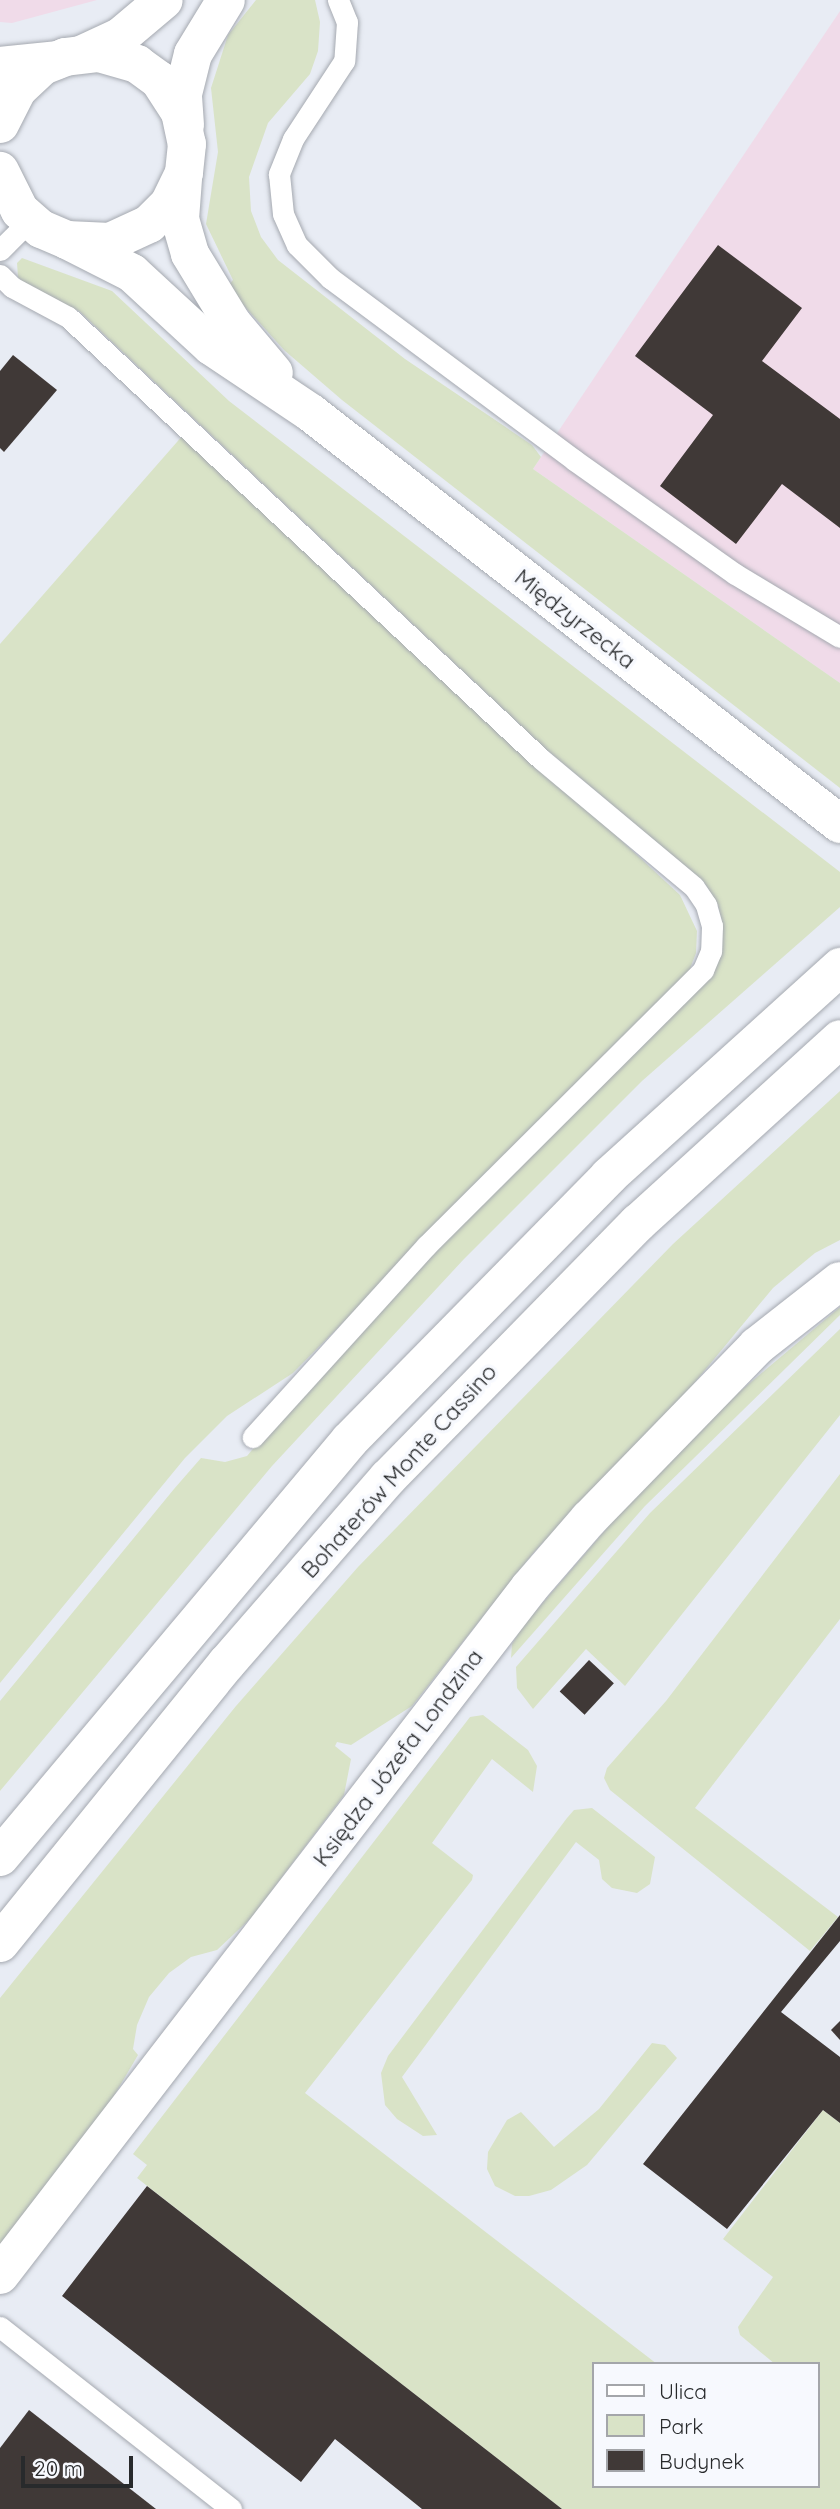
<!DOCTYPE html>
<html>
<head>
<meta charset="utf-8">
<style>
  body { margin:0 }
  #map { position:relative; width:840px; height:2509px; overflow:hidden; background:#e8ecf4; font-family:Quicksand,sans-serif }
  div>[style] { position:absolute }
  .commercial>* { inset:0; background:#f0dbe9 }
  .green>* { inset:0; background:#d9e3c7 }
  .building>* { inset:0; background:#403937; transform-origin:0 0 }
  .roads { filter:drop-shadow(0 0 2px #a5a9b0) drop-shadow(0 0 2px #a5a9b0) }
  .service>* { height:21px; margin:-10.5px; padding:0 10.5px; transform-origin:10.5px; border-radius:10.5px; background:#fff }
  .minor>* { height:38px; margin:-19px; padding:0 19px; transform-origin:19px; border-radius:19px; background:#fff }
  .tertiary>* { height:38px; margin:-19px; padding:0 19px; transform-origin:19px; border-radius:19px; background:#fff }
  .secondary>* { height:38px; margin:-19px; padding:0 19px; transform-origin:19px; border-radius:19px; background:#fff }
  .motorway>* { height:38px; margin:-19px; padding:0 19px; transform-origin:19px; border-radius:19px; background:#fff }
  span { translate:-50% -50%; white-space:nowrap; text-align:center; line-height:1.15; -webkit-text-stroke:7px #f7f9fe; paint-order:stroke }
  .street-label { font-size:23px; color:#282a2c }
  .legend { position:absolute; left:592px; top:2362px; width:228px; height:126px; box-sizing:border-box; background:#f7f9fe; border:2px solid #a4a6aa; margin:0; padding:9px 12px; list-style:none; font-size:21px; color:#282a2c }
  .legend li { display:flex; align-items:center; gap:14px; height:35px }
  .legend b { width:35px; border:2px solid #a4a6aa }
  .scale { position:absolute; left:21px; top:2456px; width:112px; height:32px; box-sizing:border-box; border:4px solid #282a2c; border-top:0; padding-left:9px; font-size:21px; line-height:24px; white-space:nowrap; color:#282a2c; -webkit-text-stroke:5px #f7f9fe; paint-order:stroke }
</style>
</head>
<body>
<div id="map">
  <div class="commercial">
    <i style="clip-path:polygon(0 0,97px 0,12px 23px,0 22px)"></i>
    <i style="clip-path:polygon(840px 11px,840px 683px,533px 469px)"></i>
  </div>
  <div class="green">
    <i style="clip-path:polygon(256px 0,315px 0,320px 22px,318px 51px,310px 74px,268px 123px,249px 177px,251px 211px,261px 237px,278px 260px,405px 359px,532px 445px,541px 457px,533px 469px,840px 683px,840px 788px,342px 400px,284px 350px,227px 287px,233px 280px,206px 224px,218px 152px,211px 88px,228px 35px)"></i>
    <i style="clip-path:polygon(22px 258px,112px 291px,229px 401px,840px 872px,840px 907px,642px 1081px,464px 1259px,272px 1466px,0 1791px,0 1701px,174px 1489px,201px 1458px,225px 1462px,247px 1456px,328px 1360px,502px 1179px,708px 979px,721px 946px,723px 926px,718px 905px,704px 882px,547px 750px,79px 311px,28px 288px,18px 277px,17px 263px)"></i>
    <i style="clip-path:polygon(184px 434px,680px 895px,697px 931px,696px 953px,688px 974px,293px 1373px,227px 1416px,185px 1458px,0 1683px,0 644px)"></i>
    <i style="clip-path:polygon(840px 1091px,840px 1240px,815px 1253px,773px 1288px,681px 1399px,534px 1552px,412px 1706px,351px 1745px,337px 1742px,335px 1746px,351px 1759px,344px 1795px,251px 1918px,217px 1950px,191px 1957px,169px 1973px,149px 1997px,137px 2025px,133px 2049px,138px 2055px,92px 2133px,0 2251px,0 1998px,236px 1706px,358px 1567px,673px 1244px)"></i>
    <i style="clip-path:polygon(840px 1307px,840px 1315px,645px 1506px,511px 1658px,512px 1644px,523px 1626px,619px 1514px,738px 1393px)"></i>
    <i style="clip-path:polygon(840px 1329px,840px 1415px,625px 1686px,586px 1649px,533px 1709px,517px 1688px,516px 1667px,650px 1513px)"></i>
    <i style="clip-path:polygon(840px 1474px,840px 1619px,695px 1808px,838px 1917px,810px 1951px,610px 1790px,604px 1778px,607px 1768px,666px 1701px)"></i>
    <i style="clip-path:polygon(483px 1715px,528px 1750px,537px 1766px,533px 1792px,492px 1759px,432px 1843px,473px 1875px,472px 1880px,305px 2093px,657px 2364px,593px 2364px,593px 2486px,817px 2486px,817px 2364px,775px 2364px,740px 2335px,738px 2327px,773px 2277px,723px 2239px,823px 2110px,840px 2123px,840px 2509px,562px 2509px,137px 2178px,147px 2165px,133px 2154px,470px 1717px)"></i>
    <i style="clip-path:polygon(592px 1808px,655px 1857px,650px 1884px,637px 1893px,612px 1888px,602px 1879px,599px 1860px,576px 1842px,402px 2077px,437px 2135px,423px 2136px,397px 2119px,385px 2105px,381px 2073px,388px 2056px,567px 1818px,574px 1810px)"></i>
    <i style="clip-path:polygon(652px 2043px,665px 2045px,677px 2058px,587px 2165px,551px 2190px,529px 2196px,515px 2196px,495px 2186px,487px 2169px,488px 2152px,507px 2120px,521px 2112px,554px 2147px,599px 2109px)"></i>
  </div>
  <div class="building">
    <i style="clip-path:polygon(718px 245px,802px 308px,762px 361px,840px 419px,840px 528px,782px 484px,736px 544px,660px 486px,713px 415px,635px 356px)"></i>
    <i style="clip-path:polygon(13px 355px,57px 390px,4px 452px,0 448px,0 371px)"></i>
    <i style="left:589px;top:1660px;width:34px;height:43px;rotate:43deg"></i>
    <i style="clip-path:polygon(840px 1915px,840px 1941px,781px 2012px,840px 2057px,840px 2123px,823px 2110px,727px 2229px,643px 2164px)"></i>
    <i style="clip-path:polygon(840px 2021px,840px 2040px,831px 2030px)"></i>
    <i style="clip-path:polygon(147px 2186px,475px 2441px,562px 2509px,422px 2509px,335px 2439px,301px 2482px,62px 2296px)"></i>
    <i style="clip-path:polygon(29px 2410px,156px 2509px,0 2509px,0 2448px)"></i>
  </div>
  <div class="roads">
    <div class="service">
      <i style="left:338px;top:0;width:24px;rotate:68deg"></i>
      <i style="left:347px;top:22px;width:39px;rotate:94deg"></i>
      <i style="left:344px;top:61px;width:93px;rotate:123.2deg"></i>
      <i style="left:293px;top:139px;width:38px;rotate:112deg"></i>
      <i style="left:279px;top:174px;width:40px;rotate:84.3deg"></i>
      <i style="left:283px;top:214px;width:34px;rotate:66deg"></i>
      <i style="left:297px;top:245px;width:47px;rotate:45deg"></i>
      <i style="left:330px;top:278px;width:304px;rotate:36.7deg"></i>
      <i style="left:574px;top:460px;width:197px;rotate:35.3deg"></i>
      <i style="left:735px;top:574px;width:122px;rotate:31deg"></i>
      <i style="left:0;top:250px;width:42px;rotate:-45deg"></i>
      <i style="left:0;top:275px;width:17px;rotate:45deg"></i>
      <i style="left:12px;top:287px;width:64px;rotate:28.2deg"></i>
      <i style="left:68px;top:317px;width:647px;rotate:43.06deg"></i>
      <i style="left:541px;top:759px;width:199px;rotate:39.9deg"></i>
      <i style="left:694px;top:887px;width:22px;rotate:56deg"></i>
      <i style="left:706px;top:905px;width:22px;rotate:74deg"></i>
      <i style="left:712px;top:926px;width:25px;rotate:92deg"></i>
      <i style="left:711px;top:951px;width:21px;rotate:113deg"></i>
      <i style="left:703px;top:970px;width:391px;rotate:135.1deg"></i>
      <i style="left:426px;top:1246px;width:258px;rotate:132.2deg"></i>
      <i style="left:0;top:2327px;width:294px;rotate:38.2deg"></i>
    </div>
    <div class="minor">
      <i style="left:0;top:2275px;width:868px;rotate:-52.39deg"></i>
      <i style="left:530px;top:1587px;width:90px;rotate:-49.1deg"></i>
      <i style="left:589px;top:1519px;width:241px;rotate:-45.8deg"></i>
      <i style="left:757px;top:1346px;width:105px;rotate:-38.1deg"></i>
    </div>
    <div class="tertiary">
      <i style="left:0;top:66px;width:57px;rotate:-6deg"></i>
    </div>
    <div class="secondary">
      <i style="left:83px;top:54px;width:41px;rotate:-24.7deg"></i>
      <i style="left:120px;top:37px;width:57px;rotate:-40.1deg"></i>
      <i style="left:0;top:124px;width:38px;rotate:-63deg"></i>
      <i style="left:17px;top:90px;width:35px;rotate:-43deg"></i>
      <i style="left:43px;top:66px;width:24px;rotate:-22deg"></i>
      <i style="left:65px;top:57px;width:34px;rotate:-7deg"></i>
      <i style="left:99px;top:53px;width:40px;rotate:16deg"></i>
      <i style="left:137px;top:64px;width:27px;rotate:36deg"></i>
      <i style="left:159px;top:80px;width:38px;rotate:57deg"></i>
      <i style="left:180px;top:112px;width:33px;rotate:78deg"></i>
      <i style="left:187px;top:144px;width:29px;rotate:96deg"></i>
      <i style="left:184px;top:173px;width:34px;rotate:116deg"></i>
      <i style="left:169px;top:204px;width:28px;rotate:135deg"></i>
      <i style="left:149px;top:224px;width:43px;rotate:155.2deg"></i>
      <i style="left:110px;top:242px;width:43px;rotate:-177.3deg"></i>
      <i style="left:67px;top:240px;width:28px;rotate:-157deg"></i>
      <i style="left:41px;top:229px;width:28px;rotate:-139deg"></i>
      <i style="left:20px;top:211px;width:45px;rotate:-116.6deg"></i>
      <i style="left:185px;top:125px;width:31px;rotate:-94deg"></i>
      <i style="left:183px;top:94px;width:41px;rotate:-76deg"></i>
      <i style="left:193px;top:54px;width:63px;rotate:-58.6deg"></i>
      <i style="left:183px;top:179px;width:40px;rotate:94.3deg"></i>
      <i style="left:180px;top:219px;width:36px;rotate:74deg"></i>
      <i style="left:190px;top:254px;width:81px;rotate:58.7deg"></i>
      <i style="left:232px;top:323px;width:65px;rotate:50deg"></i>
      <i style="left:67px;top:240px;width:73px;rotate:26.9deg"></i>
      <i style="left:132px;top:273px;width:108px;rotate:42.7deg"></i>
      <i style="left:211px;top:346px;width:120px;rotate:33.8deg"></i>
      <i style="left:311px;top:413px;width:670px;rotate:37.84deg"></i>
    </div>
    <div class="motorway">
      <i style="left:0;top:1857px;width:544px;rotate:-49.99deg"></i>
      <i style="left:350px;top:1440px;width:370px;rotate:-45.5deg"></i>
      <i style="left:609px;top:1176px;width:312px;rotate:-42.1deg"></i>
      <i style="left:0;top:1943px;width:360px;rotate:-51deg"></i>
      <i style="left:227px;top:1663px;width:245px;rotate:-49deg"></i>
      <i style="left:388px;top:1478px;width:357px;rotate:-45.6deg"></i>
      <i style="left:638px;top:1223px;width:273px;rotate:-42.3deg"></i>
    </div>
  </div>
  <div class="street-label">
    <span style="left:575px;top:619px;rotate:38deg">Międzyrzecka</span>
    <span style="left:399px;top:1471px;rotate:-48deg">Bohaterów Monte Cassino</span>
    <span style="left:398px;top:1758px;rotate:-53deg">Księdza Józefa Londzina</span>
  </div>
  <ul class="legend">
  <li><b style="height:9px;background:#fff"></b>Ulica</li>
  <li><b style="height:19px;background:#d9e3c7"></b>Park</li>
  <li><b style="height:19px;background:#403937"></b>Budynek</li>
  </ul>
  <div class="scale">20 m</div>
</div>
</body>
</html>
